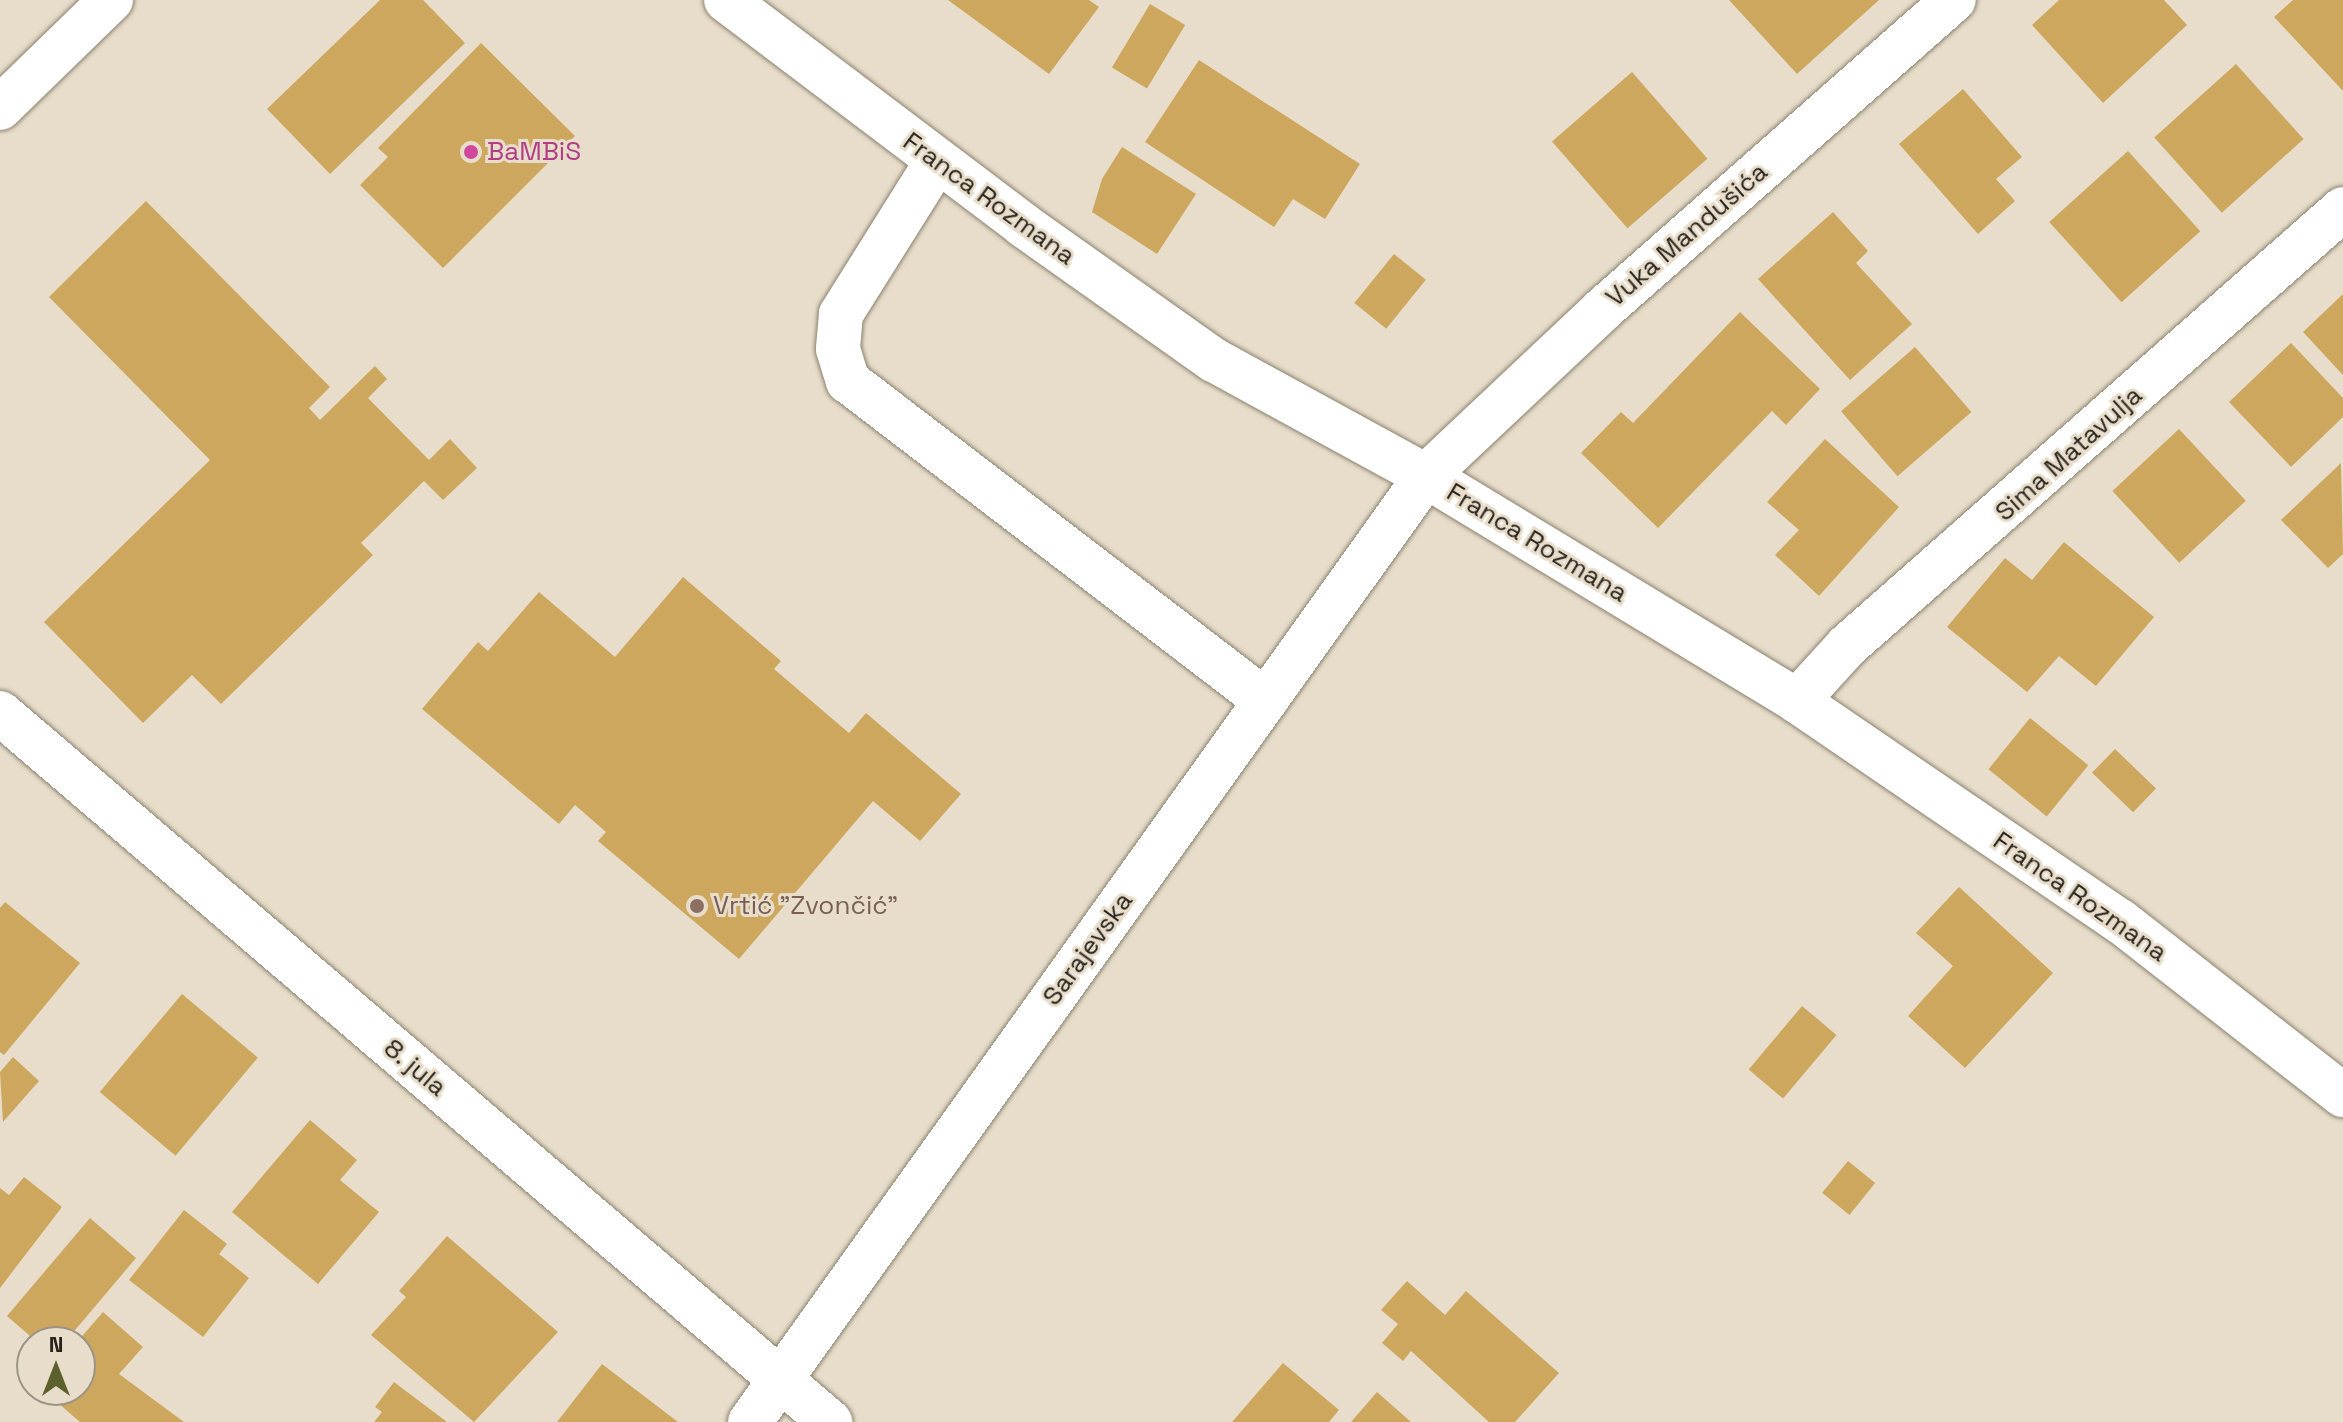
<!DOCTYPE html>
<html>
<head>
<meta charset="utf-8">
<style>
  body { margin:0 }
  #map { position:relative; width:2343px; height:1422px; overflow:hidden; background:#e7ddca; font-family:"Space Grotesk",sans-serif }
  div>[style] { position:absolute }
  .building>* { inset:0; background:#cda75e; transform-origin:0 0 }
  .roads { filter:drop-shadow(0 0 2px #8b8170) drop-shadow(0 0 2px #8b8170) }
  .street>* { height:44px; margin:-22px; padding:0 22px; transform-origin:22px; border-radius:22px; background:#fff }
  .secondary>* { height:44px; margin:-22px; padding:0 22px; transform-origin:22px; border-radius:22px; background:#fff }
  .dots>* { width:22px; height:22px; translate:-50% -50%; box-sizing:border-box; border:4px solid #e7ddca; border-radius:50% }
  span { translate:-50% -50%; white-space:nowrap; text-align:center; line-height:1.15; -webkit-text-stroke:6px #e7ddca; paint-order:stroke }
  .hotel-label { font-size:26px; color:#b23c85 }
  .left { translate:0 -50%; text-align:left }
  .street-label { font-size:26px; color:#28241d }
  .education-label { font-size:26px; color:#785e54 }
  .north { position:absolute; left:16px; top:1326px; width:80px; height:80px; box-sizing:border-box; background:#e7ddca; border:2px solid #9b9385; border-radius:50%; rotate:0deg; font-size:22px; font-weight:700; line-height:32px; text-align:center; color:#28241d }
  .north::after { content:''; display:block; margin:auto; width:28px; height:36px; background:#5d5f2d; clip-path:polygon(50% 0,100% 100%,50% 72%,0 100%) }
</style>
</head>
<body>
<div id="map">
  <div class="building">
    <i style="clip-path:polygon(380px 0,423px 0,465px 43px,330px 174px,267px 109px)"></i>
    <i style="clip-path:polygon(948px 0,1089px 0,1099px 7px,1049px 74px)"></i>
    <i style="clip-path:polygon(1729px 0,1879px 0,1797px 74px)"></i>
    <i style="clip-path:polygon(2059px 0,2164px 0,2187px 25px,2103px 103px,2032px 25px)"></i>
    <i style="clip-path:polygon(2293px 0,2343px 0,2343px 91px,2274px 17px)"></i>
    <i style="left:1150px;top:4px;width:41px;height:74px;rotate:31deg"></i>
    <i style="clip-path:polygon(481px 43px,575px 136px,443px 268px,360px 185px,388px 157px,378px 148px)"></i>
    <i style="clip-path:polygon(1199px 60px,1360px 164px,1325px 219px,1293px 199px,1274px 227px,1145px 142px)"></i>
    <i style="left:2236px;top:64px;width:101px;height:110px;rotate:48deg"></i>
    <i style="left:1632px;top:72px;width:115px;height:106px;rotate:49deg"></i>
    <i style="clip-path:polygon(1963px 89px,2022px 157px,1996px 179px,2015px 201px,1978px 234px,1899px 144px)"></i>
    <i style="clip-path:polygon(1122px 147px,1196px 194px,1157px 254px,1092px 212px,1102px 179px)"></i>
    <i style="left:2128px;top:151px;width:108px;height:106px;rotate:48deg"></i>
    <i style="clip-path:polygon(146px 201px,330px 387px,309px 408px,320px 420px,375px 366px,387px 379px,368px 398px,429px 460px,450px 439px,477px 468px,443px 500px,424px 481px,361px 543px,373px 555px,221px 704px,192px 675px,143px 723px,44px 622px,210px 460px,49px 297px)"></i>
    <i style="clip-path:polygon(1833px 212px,1868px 251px,1856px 263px,1912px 324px,1850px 380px,1758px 279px)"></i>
    <i style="left:1394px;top:254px;width:41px;height:63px;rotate:39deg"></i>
    <i style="clip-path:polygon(2343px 294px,2343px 375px,2303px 332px)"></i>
    <i style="clip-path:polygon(1740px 312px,1820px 389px,1786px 425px,1772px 411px,1658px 528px,1581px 453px,1621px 412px,1633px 423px)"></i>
    <i style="clip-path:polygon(2291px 343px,2343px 398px,2343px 417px,2291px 467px,2229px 402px)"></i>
    <i style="left:1915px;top:347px;width:86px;height:98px;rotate:49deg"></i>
    <i style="left:2179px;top:429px;width:98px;height:91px;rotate:47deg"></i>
    <i style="clip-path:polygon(1825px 439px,1899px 507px,1819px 596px,1775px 555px,1799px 530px,1767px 502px)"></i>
    <i style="clip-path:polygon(2341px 463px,2343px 554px,2328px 568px,2281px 520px)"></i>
    <i style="clip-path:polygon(2064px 542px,2154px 617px,2096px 686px,2059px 656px,2027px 692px,1947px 627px,2005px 558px,2032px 580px)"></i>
    <i style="clip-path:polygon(683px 577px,781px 661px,774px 669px,849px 733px,866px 713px,961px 794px,920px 841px,873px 801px,739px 959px,598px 841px,606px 832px,575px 805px,559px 824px,422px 709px,478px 642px,488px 651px,539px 592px,615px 657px)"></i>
    <i style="left:2030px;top:718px;width:75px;height:66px;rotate:39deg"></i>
    <i style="left:2115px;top:749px;width:57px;height:33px;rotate:44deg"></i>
    <i style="clip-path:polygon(1959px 887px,2053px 973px,1965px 1068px,1908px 1016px,1953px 966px,1916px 933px)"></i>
    <i style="clip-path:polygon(5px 902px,80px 963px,4px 1055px,0 1052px,0 908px)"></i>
    <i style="left:182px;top:994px;width:99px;height:128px;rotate:40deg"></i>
    <i style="left:1802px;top:1006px;width:45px;height:83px;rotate:40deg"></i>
    <i style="clip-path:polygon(13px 1057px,39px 1081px,3px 1122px,0 1072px)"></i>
    <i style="clip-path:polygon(310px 1120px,357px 1160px,340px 1180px,379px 1212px,318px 1284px,232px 1212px)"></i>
    <i style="left:1848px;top:1161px;width:35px;height:41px;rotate:39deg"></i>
    <i style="clip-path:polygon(24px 1177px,62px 1207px,0 1288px,0 1188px,9px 1195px)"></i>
    <i style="clip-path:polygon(184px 1210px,227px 1244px,219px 1254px,249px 1278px,203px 1337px,129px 1280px)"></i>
    <i style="clip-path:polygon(90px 1218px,136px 1258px,65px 1342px,37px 1342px,7px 1316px)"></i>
    <i style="clip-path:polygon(447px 1236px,558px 1332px,474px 1422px,371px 1335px,406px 1297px,399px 1291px)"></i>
    <i style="clip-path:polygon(1407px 1281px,1445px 1315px,1466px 1291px,1559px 1373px,1515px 1422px,1489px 1422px,1411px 1351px,1403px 1361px,1382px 1343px,1398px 1324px,1381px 1310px)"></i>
    <i style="clip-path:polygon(103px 1312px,143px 1347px,119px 1374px,184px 1422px,80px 1422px,43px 1390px,80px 1390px,77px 1342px)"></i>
    <i style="clip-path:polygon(1283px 1363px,1339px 1410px,1329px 1422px,1232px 1422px)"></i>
    <i style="clip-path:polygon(602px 1364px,678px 1422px,557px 1422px)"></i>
    <i style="clip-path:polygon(394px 1382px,447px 1422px,374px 1422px,382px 1412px,375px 1407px)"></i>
    <i style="clip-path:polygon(1377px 1392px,1411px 1422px,1351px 1422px)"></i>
  </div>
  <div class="roads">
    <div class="street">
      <i style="left:0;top:108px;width:155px;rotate:-44.2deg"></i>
      <i style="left:937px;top:161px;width:181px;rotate:122.1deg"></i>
      <i style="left:841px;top:314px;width:35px;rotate:95deg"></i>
      <i style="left:838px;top:349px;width:34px;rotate:73deg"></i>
      <i style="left:848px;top:381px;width:526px;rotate:37.44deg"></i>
      <i style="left:1797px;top:701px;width:74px;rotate:-47.7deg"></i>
      <i style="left:1847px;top:646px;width:661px;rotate:-41.38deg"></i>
      <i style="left:0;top:713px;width:1092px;rotate:40.5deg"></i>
      <i style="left:750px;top:1422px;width:1163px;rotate:-54.45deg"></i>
      <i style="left:1426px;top:476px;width:242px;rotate:-43.3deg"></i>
      <i style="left:1602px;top:310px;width:469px;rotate:-41.4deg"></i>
    </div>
    <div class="secondary">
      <i style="left:726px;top:0;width:373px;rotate:37.1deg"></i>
      <i style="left:1023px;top:225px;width:234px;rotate:35.3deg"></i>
      <i style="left:1214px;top:360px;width:242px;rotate:28.7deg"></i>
      <i style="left:1426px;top:476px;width:434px;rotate:31.2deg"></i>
      <i style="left:1797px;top:701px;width:391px;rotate:34.3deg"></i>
      <i style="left:2120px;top:921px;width:283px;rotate:38deg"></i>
    </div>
  </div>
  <div class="dots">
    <i style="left:471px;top:152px;background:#d1479c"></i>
    <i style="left:697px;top:906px;background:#8d6e63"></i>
  </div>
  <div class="hotel-label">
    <span class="left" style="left:487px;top:152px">BaMBiS</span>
  </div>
  <div class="street-label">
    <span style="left:989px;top:199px;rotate:36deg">Franca Rozmana</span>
    <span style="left:1687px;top:235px;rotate:-41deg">Vuka Mandušića</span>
    <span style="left:2069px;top:454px;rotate:-42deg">Sima Matavulja</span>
    <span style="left:1537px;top:543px;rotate:31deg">Franca Rozmana</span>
    <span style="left:2080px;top:897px;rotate:35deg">Franca Rozmana</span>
    <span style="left:1088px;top:949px;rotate:-54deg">Sarajevska</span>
    <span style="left:415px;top:1068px;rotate:40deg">8. jula</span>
  </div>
  <div class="education-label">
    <span class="left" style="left:713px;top:906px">Vrtić "Zvončić"</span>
  </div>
  <div class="north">N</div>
</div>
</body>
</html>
